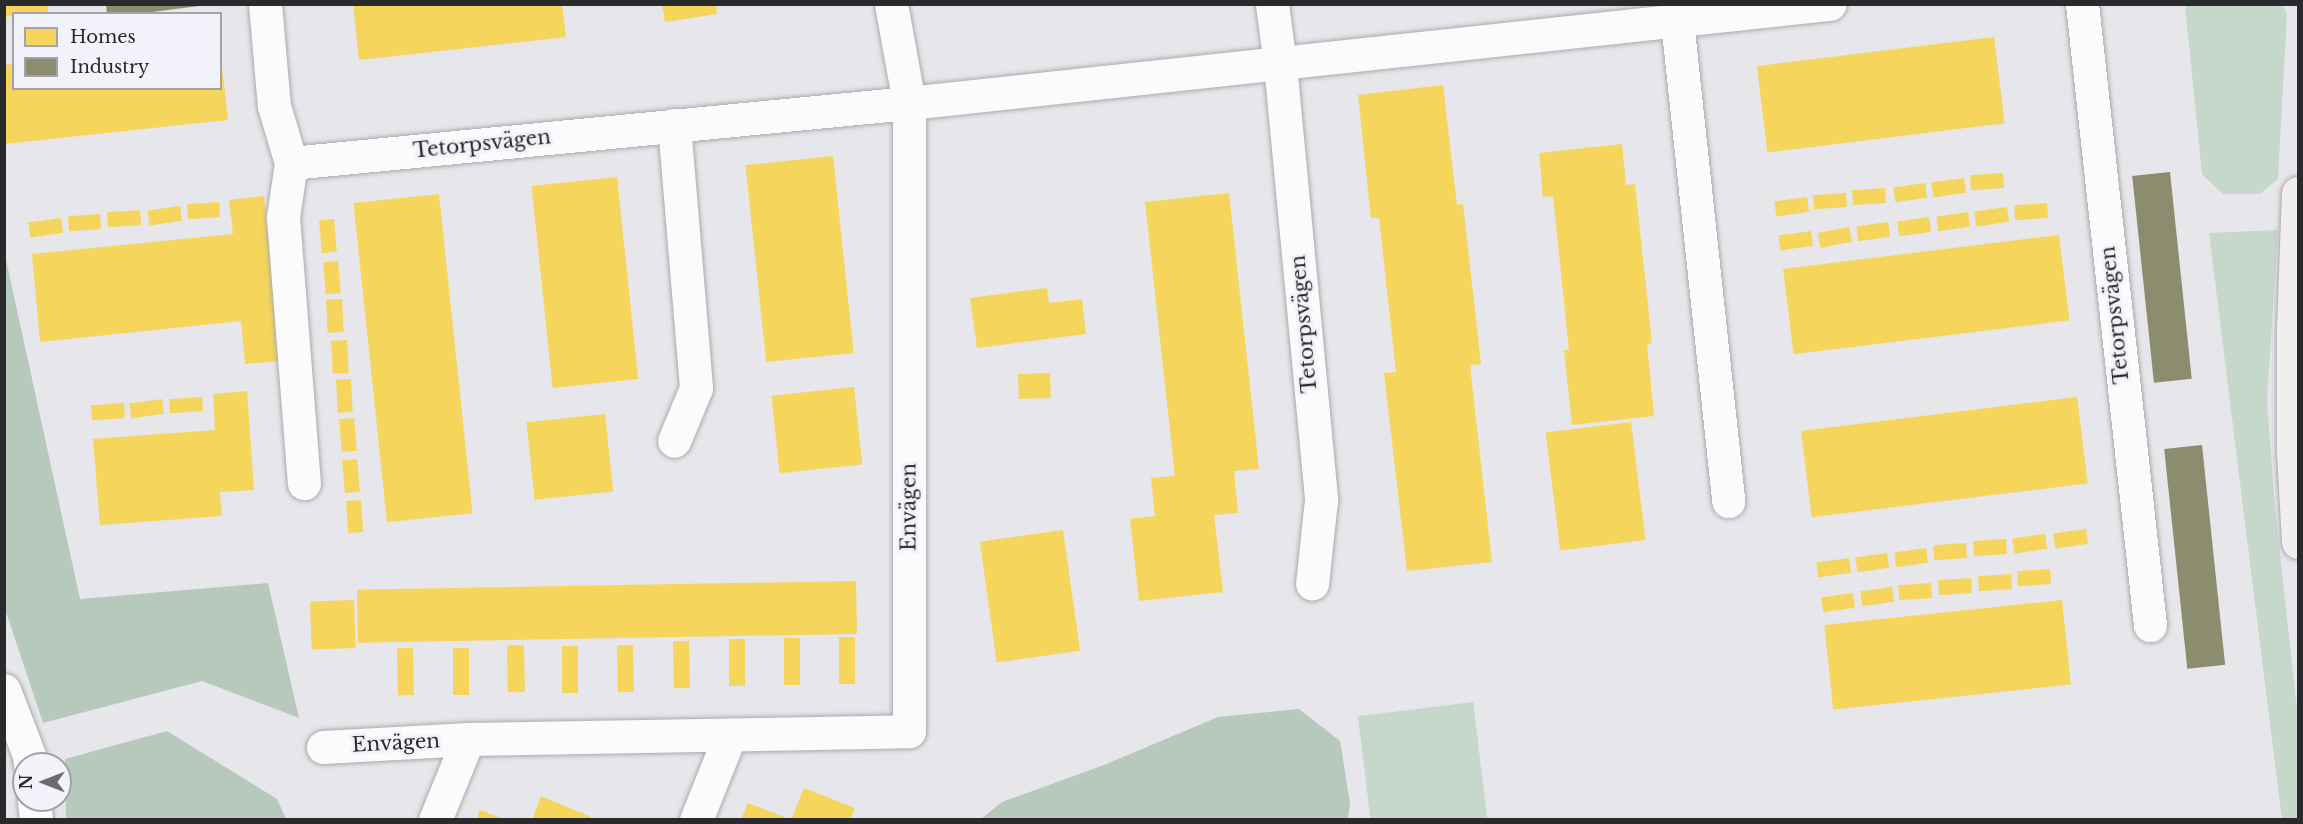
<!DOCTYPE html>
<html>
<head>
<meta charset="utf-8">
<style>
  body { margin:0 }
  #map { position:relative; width:2303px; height:824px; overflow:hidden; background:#e6e6eb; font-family:"Libre Baskerville",serif }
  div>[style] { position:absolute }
  .green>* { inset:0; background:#c5d8cb; transform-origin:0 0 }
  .forest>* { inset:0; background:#b6c9bc }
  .homes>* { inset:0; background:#f6d55c; transform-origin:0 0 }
  .industry>* { inset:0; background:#8c8c6e; transform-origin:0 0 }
  .roads { filter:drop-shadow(0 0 2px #ababae) drop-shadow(0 0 2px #ababae) }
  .street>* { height:33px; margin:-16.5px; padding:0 16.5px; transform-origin:16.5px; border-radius:16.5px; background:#fbfbfc }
  .secondary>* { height:33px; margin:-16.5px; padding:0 16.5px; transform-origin:16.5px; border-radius:16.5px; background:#f2eeee }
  span { translate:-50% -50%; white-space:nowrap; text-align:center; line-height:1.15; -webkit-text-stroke:6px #f2f2fa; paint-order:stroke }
  .street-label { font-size:20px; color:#2a2a2d }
  .frame { position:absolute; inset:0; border:6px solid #2a2a2d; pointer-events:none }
  .legend { position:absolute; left:12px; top:12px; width:210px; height:78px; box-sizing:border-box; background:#f2f2fa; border:2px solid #a2a2a8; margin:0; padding:8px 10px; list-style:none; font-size:18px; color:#2a2a2d }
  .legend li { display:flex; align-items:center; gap:12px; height:30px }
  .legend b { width:30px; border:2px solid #a2a2a8 }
  .north { position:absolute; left:12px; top:752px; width:60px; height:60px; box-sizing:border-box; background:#f2f2fa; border:2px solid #a2a2a8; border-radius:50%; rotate:270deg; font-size:16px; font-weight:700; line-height:24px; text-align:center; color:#2a2a2d }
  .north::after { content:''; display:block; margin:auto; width:21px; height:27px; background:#6c6c70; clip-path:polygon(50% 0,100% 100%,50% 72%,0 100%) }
</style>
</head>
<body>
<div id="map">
  <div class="green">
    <i style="clip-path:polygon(2185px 5px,2282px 5px,2287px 13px,2278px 179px,2260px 194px,2223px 194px,2202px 174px)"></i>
    <i style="clip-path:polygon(2278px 230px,2267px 400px,2275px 508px,2298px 718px,2298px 820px,2282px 819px,2209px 233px)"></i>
    <i style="left:1473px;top:702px;width:118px;height:116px;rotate:83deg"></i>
  </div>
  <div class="forest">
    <i style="clip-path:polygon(5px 255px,80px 599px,268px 583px,299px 718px,202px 681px,43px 723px,5px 609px)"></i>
    <i style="clip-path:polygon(1299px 709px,1340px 741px,1350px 803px,1348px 819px,981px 819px,1002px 802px,1104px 765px,1218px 717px)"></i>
    <i style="clip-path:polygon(167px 731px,277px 799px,286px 819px,66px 819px,65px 759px)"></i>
  </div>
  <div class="homes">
    <i style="clip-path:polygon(4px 4px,47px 4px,48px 13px,14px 14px,14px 16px,4px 17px)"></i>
    <i style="clip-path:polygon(353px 4px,562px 4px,566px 37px,359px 60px)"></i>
    <i style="clip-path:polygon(662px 4px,716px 4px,717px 14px,665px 22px)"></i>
    <i style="left:1994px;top:37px;width:87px;height:239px;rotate:83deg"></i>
    <i style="clip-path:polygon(14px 64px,14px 88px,220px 88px,222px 66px,228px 120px,4px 144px,4px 65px)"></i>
    <i style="clip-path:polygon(1443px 85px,1457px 205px,1463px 204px,1481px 364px,1470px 365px,1492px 562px,1407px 571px,1384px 373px,1396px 372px,1379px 218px,1371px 218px,1358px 95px)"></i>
    <i style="clip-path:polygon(1622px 144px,1626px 185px,1635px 184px,1652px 343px,1647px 344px,1654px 416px,1572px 425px,1564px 350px,1569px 350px,1553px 196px,1543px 197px,1539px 153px)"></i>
    <i style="left:833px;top:156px;width:198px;height:88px;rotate:84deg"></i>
    <i style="left:2003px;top:173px;width:15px;height:33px;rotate:86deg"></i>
    <i style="left:617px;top:177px;width:203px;height:86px;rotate:84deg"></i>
    <i style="left:1964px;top:178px;width:15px;height:33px;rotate:82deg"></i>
    <i style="left:1925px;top:183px;width:15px;height:32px;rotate:82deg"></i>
    <i style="left:1885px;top:188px;width:15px;height:33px;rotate:86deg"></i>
    <i style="clip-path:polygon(1229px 193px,1259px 469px,1234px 471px,1238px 513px,1214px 515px,1223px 592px,1139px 601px,1130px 519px,1155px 516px,1151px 478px,1175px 476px,1145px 202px)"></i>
    <i style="left:1846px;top:193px;width:14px;height:33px;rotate:86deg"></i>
    <i style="left:439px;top:194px;width:321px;height:86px;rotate:84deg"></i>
    <i style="clip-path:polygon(264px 196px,281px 361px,245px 364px,241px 321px,40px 342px,32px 254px,233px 234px,229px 200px)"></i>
    <i style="left:1807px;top:197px;width:15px;height:33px;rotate:82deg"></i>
    <i style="left:219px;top:202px;width:15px;height:32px;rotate:86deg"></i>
    <i style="left:2047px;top:203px;width:15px;height:33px;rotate:86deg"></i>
    <i style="left:180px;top:206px;width:15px;height:33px;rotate:82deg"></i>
    <i style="left:2007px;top:207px;width:15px;height:33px;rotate:82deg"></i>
    <i style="left:140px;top:210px;width:15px;height:33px;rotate:86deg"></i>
    <i style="left:1968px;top:212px;width:15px;height:32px;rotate:82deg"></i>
    <i style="left:100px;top:214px;width:15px;height:32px;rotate:86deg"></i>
    <i style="left:1929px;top:217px;width:15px;height:32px;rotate:82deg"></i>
    <i style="left:61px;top:218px;width:15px;height:33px;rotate:82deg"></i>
    <i style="left:334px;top:219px;width:33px;height:15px;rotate:85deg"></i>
    <i style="left:1888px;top:222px;width:15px;height:32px;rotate:82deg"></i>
    <i style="left:1849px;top:227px;width:15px;height:32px;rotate:79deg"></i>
    <i style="left:1811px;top:231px;width:15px;height:33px;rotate:82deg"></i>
    <i style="left:2059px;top:235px;width:86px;height:278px;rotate:83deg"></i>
    <i style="left:338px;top:261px;width:32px;height:15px;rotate:85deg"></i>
    <i style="clip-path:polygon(1047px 288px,1049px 303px,1082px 299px,1086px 334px,977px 348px,970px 298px)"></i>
    <i style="left:342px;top:299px;width:33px;height:16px;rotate:87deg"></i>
    <i style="left:347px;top:340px;width:33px;height:16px;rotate:87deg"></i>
    <i style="left:1050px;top:373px;width:25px;height:32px;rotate:88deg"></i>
    <i style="left:351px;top:379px;width:33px;height:15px;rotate:87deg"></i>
    <i style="left:854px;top:387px;width:78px;height:83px;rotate:84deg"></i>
    <i style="clip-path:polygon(247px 391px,254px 490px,220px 492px,222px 516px,100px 525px,93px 439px,215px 430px,213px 394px)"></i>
    <i style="left:202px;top:397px;width:14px;height:33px;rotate:86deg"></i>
    <i style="left:2077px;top:397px;width:87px;height:278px;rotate:83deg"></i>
    <i style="left:162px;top:399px;width:15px;height:33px;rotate:82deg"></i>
    <i style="left:124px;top:403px;width:15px;height:33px;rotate:86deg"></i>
    <i style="left:605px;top:414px;width:78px;height:79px;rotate:84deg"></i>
    <i style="left:354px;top:418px;width:33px;height:15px;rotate:85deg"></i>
    <i style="left:1631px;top:422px;width:119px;height:86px;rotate:83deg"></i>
    <i style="left:357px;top:459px;width:33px;height:15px;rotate:85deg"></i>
    <i style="left:361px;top:500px;width:32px;height:15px;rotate:86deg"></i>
    <i style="left:2086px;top:529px;width:15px;height:33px;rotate:82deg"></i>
    <i style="left:1063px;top:530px;width:122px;height:84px;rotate:82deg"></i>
    <i style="left:2045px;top:534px;width:15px;height:33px;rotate:82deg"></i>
    <i style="left:2006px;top:539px;width:15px;height:33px;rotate:86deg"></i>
    <i style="left:1966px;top:543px;width:15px;height:33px;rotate:86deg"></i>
    <i style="left:1926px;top:548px;width:15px;height:32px;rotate:82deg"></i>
    <i style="left:1887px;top:553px;width:15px;height:32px;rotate:82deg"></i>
    <i style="left:1849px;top:558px;width:15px;height:33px;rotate:82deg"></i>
    <i style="left:2050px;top:569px;width:15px;height:33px;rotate:86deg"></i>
    <i style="left:2011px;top:574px;width:15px;height:33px;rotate:86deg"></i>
    <i style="left:1971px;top:578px;width:15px;height:33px;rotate:86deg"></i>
    <i style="left:856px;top:581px;width:53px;height:499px;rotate:89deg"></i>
    <i style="left:1931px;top:583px;width:15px;height:33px;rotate:86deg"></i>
    <i style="left:1892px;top:587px;width:15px;height:32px;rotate:82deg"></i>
    <i style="left:1853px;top:593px;width:15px;height:32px;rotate:82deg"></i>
    <i style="left:354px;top:600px;width:48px;height:44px;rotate:88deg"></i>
    <i style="left:2062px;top:600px;width:85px;height:239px;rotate:84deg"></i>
    <i style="left:839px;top:637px;width:16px;height:47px"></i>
    <i style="left:784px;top:638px;width:16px;height:47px"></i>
    <i style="left:729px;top:639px;width:16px;height:47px"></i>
    <i style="left:689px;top:641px;width:47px;height:16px;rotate:89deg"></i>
    <i style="left:524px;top:645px;width:47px;height:17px;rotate:89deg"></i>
    <i style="left:633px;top:645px;width:47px;height:16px;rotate:89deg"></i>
    <i style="left:562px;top:646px;width:16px;height:47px"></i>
    <i style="left:413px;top:648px;width:47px;height:16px;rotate:89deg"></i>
    <i style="left:453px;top:648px;width:16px;height:47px"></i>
    <i style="clip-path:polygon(804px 788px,855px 808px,850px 820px,791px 820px)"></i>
    <i style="clip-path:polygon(541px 796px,591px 817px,590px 820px,532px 820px)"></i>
    <i style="clip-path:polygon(748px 803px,789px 819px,789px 820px,741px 820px)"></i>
    <i style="clip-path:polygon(480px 810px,504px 819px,504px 820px,476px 820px)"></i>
  </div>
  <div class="industry">
    <i style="clip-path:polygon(106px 4px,199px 4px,199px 6px,136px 14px,107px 14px)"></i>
    <i style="left:2170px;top:172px;width:208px;height:38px;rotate:84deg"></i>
    <i style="left:2202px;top:445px;width:221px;height:38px;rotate:84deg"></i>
  </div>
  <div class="roads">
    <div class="street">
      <i style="left:265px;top:4px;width:102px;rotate:85deg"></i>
      <i style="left:274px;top:106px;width:59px;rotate:73.4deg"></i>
      <i style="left:291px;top:163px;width:621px;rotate:-5.55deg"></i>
      <i style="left:909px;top:103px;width:926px;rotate:-6.14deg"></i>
      <i style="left:1272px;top:4px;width:61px;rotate:82.4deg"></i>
      <i style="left:1280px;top:64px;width:438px;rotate:84.6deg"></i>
      <i style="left:1321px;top:500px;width:84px;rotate:96.1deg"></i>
      <i style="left:2082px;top:4px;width:625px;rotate:83.75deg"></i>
      <i style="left:1677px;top:21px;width:483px;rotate:83.9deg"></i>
      <i style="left:674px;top:125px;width:264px;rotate:85.2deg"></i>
      <i style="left:696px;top:388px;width:57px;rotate:112.5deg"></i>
      <i style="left:291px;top:163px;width:55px;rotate:98.4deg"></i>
      <i style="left:283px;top:217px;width:267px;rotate:85.5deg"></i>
      <i style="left:4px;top:690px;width:70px;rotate:69deg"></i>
      <i style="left:29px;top:755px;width:9px;rotate:84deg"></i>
      <i style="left:323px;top:747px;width:145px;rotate:-3.2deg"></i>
      <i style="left:468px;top:739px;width:441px;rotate:-1deg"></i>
      <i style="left:909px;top:731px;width:628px;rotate:-90deg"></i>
      <i style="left:909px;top:103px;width:101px;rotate:-100.3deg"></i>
      <i style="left:34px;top:800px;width:20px;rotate:84deg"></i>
      <i style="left:435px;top:820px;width:87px;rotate:-67.8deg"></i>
      <i style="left:696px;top:820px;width:92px;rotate:-68.2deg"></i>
    </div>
    <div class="secondary">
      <i style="left:2298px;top:193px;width:134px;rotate:92.1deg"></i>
      <i style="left:2293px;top:327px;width:125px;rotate:90deg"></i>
      <i style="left:2293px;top:452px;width:90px;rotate:86.8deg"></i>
    </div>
  </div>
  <div class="street-label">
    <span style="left:482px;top:144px;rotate:-6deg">Tetorpsvägen</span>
    <span style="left:2115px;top:315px;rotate:-96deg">Tetorpsvägen</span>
    <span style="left:1304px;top:324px;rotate:-95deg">Tetorpsvägen</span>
    <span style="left:909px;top:507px;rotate:-90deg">Envägen</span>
    <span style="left:396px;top:743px;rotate:-3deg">Envägen</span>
  </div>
  <div class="frame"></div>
  <ul class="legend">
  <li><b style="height:16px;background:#f6d55c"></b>Homes</li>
  <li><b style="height:16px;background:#8c8c6e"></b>Industry</li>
  </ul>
  <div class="north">N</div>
</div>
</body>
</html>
